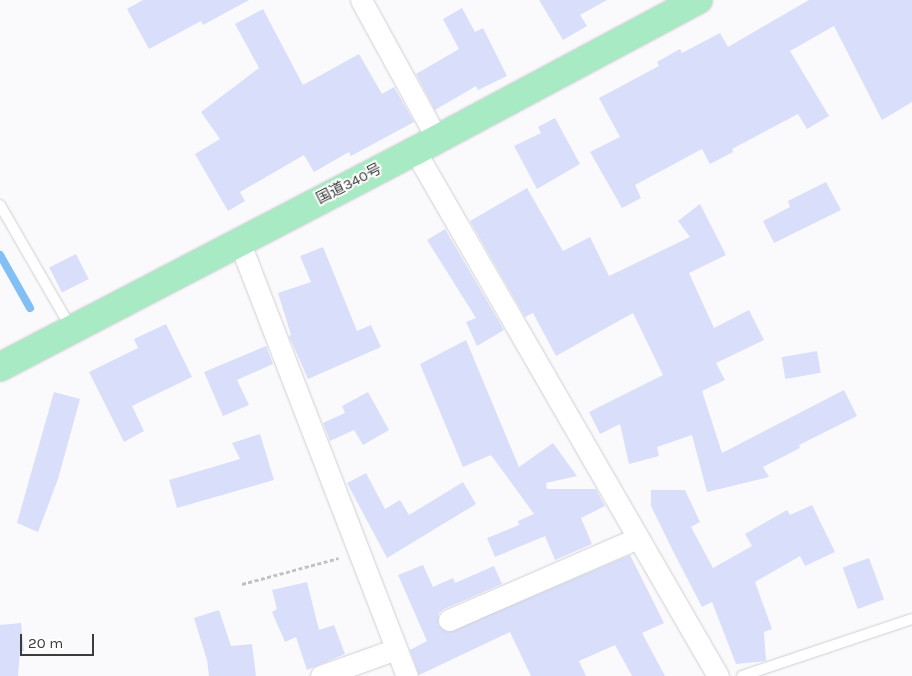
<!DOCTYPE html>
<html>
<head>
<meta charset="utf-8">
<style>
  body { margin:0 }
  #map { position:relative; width:912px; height:676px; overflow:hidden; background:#fafafd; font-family:Karla,"Noto Sans JP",sans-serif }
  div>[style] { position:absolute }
  .stream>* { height:8px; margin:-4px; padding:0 4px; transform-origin:4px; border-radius:4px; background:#82bff4 }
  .building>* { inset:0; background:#d9defb; transform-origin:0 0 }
  .path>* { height:3px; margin-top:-1.5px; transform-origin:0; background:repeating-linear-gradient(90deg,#c1c1c3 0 4px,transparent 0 6.5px) }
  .roads { filter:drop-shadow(0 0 1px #cfcfd2) drop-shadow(0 0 1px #cfcfd2) }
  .service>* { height:10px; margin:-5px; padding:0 5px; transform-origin:5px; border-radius:5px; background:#fff }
  .minor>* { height:21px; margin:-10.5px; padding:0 10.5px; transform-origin:10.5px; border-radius:10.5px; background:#fff }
  .trunk>* { height:28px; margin:-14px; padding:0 14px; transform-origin:14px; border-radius:14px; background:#a8eac4 }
  span { translate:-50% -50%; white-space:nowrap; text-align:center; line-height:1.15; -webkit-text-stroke:4px #fff; paint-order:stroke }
  .street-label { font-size:15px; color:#3c3c3d }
  .scale { position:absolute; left:20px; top:634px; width:74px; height:22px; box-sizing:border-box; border:2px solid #3c3c3d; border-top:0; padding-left:6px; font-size:15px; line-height:18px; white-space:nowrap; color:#3c3c3d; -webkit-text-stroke:4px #fff; paint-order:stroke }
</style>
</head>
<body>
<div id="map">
  <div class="stream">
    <i style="left:0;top:255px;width:61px;rotate:60.5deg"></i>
  </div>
  <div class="building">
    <i style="clip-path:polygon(143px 0,249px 0,203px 25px,201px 21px,149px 49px,127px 9px)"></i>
    <i style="clip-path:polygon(539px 0,607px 0,580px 15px,587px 26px,563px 40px)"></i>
    <i style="clip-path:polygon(809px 0,912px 0,912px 102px,882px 120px,834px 26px,790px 51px,829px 116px,807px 129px,798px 114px,732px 149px,733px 152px,710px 164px,702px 149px,635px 185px,641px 198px,622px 208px,590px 152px,620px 137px,599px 98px,659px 66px,657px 62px,680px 49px,682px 53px,720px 33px,728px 47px)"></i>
    <i style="clip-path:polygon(462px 8px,475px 32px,483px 28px,507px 76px,478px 90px,476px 86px,435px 110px,416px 74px,459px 49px,443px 19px)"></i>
    <i style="clip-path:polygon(263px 9px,303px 85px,359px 54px,382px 94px,394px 87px,414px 122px,351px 156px,349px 152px,314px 172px,304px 155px,240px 192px,245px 201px,228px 211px,195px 154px,220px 139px,201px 112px,259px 68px,235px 24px)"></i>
    <i style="clip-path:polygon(555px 118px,580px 164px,537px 189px,514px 146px,541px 133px,538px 127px)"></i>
    <i style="clip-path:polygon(826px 182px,841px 210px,774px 243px,763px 221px,790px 207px,788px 201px)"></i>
    <i style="clip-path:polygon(527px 188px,563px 251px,590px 237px,609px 276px,690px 237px,678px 221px,700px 204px,726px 255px,689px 273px,714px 328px,749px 310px,764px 340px,716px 363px,725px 380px,702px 391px,722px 453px,844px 390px,857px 416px,799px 445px,800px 448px,763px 467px,769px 477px,707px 492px,692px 435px,657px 447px,659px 456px,629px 464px,620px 424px,600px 434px,589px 412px,663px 375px,633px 313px,556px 356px,533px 313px,525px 317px,470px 221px)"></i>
    <i style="clip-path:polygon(445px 229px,504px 330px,477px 346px,466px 322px,476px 318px,427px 240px)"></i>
    <i style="clip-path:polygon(323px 247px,357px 331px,371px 325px,381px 347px,308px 379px,289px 336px,291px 335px,278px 293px,311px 282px,300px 256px)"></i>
    <i style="left:76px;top:254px;width:28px;height:30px;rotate:63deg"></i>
    <i style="clip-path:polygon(166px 324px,192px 377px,132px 406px,144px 431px,124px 442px,89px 372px,138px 348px,134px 339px)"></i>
    <i style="clip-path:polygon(466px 340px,519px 467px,553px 443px,577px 476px,546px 483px,547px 489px,596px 489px,605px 506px,581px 518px,592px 544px,555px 560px,545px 536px,495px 557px,487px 538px,519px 525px,518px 521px,534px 514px,491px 455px,463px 467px,420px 364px)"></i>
    <i style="clip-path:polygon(266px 346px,273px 364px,237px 380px,249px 405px,223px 416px,204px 372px)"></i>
    <i style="left:817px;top:351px;width:22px;height:36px;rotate:80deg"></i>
    <i style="clip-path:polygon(54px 392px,80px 399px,58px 479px,38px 532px,17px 523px)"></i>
    <i style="clip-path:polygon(368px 392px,389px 430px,363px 445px,354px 430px,330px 441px,323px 423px,345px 413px,342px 406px)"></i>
    <i style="clip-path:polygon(260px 434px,274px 480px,177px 508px,169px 480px,240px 459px,232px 443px)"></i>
    <i style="clip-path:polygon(366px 473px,385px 509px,400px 500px,409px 515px,463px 482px,476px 504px,387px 558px,347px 483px)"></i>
    <i style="clip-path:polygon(651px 490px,685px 490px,700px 522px,691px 527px,713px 568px,752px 546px,745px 534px,787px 510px,790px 515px,812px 505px,835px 552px,805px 566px,800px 556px,755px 582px,772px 629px,764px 632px,766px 661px,736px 664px,712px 602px,702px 607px,674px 553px,651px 506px)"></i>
    <i style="clip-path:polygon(630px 555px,664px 623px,642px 633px,665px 676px,632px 676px,615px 645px,579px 661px,586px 676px,531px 676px,510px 632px,419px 675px,410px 650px,427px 641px,398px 575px,423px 565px,433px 587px,453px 578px,455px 583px,494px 566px,502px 584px,444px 609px,439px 613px,438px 625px,448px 632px)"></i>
    <i style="left:869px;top:558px;width:44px;height:28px;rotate:70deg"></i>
    <i style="clip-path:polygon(307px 582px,319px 630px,334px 625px,345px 654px,307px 670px,296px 637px,285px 642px,272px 612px,277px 609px,272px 590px)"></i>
    <i style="clip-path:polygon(219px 610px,231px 646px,252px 644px,256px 676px,209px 676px,207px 660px,194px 618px)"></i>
    <i style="clip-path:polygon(21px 623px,24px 651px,20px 651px,18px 676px,0 676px,0 625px)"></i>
  </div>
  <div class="path">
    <i style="left:242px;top:584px;width:100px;rotate:-15deg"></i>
  </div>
  <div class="roads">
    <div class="service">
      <i style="left:0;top:205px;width:142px;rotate:60deg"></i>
      <i style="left:742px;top:676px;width:179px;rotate:-18.5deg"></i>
    </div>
    <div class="minor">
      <i style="left:361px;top:0;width:158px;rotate:61.3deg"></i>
      <i style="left:415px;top:151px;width:606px;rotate:60.01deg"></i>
      <i style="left:239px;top:241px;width:466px;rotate:68.9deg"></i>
      <i style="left:449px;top:620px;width:206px;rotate:-23.5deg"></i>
      <i style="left:321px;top:676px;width:80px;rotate:-19.8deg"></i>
    </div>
    <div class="trunk">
      <i style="left:0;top:367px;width:468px;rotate:-27.5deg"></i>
      <i style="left:415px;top:151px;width:321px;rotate:-28.1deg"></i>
    </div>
  </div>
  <div class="street-label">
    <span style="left:349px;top:184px;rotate:-27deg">国道340号</span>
  </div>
  <div class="scale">20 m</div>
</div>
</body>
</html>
